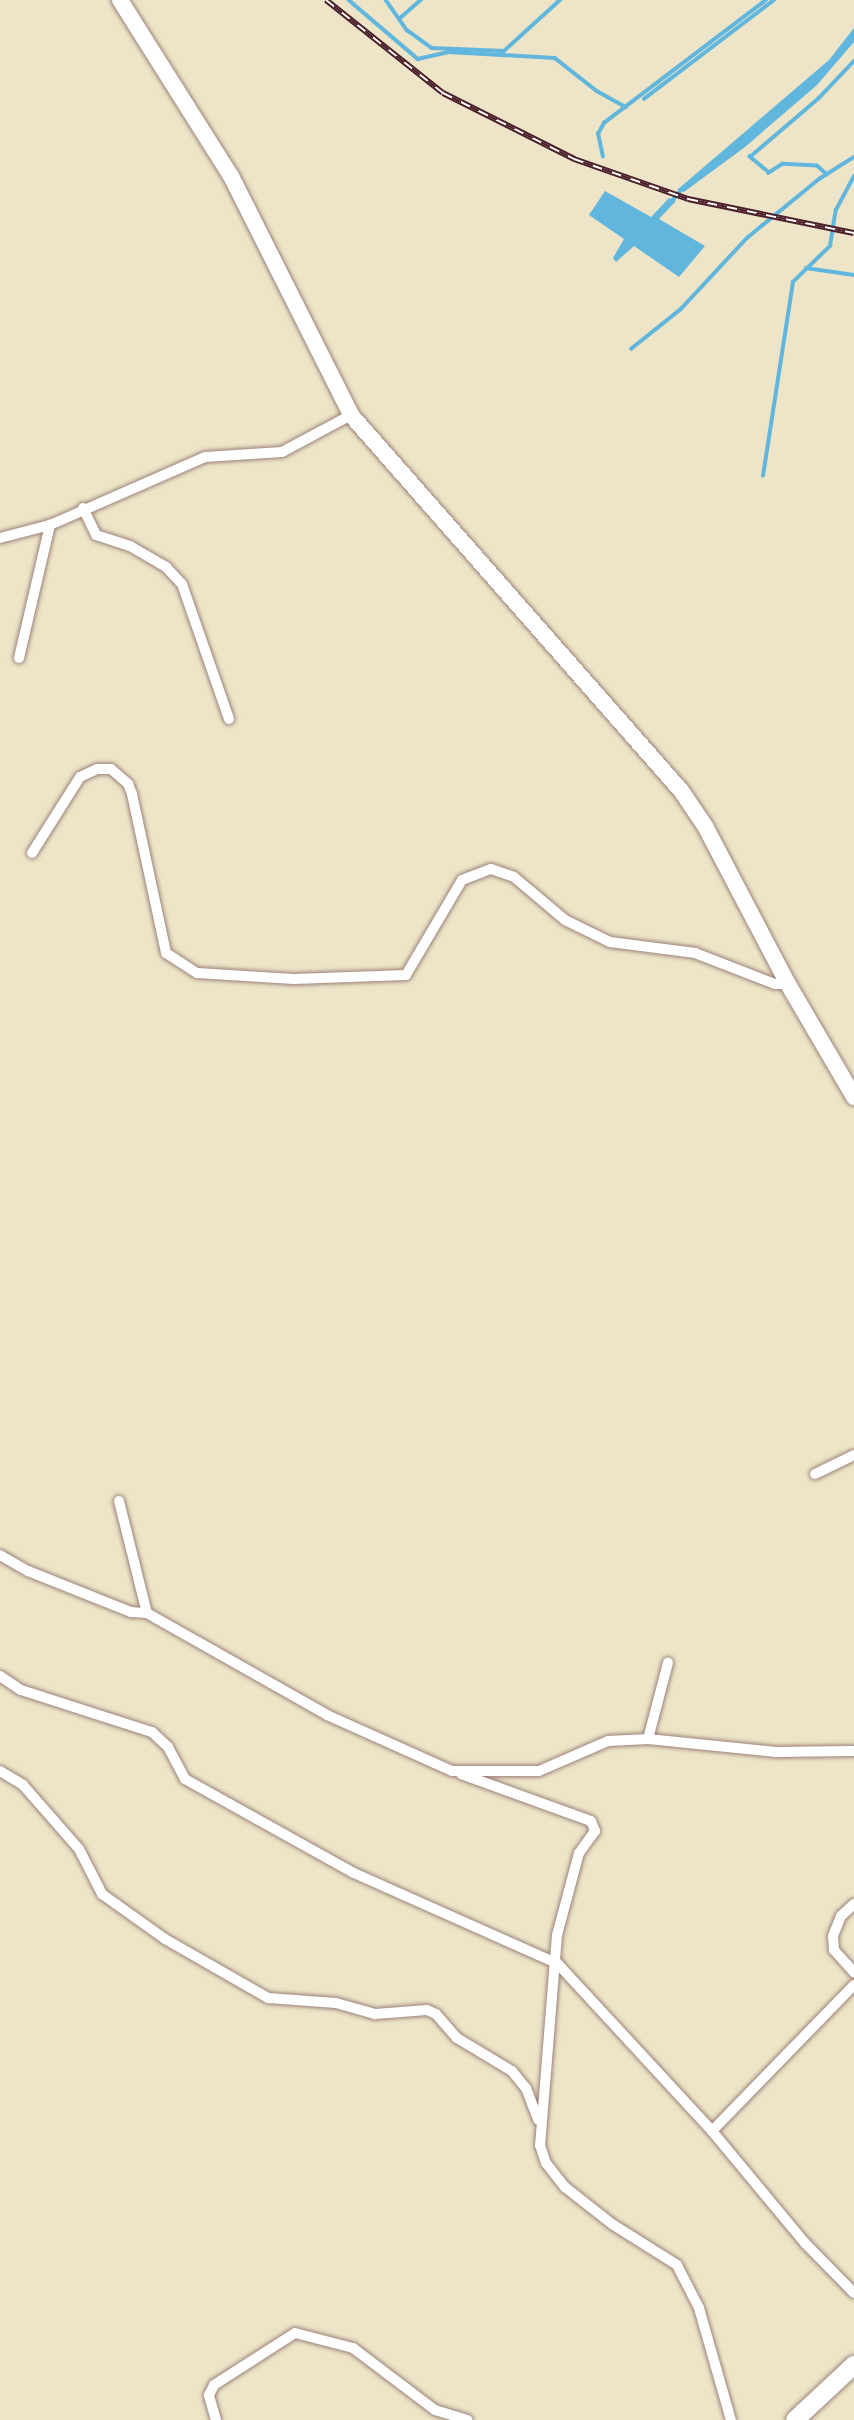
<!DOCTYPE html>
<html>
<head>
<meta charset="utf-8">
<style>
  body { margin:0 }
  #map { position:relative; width:854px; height:2420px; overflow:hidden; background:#eee5c8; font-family:Kalam,sans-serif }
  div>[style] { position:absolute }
  .water>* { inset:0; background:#60b6dc }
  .stream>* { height:3.5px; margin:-1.75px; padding:0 1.75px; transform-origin:1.75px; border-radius:1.75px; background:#60b6dc }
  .roads { filter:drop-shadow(0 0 2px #9c827a) drop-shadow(0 0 2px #9c827a) }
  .minor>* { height:10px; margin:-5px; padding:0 5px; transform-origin:5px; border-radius:5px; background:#fff }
  .secondary>* { height:16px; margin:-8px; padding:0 8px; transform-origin:8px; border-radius:8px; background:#fff }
  .primary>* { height:18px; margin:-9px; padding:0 9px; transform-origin:9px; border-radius:9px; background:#fff }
  .rail>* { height:6px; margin-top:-3px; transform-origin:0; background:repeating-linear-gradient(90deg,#fdfcf7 0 10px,#4a1f2b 0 20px); box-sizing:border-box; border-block:2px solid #4a1f2b }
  span { translate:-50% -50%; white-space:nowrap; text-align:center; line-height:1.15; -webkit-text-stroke:7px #fdfcf7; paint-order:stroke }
</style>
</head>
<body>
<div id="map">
  <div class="water">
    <i style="clip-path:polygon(854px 28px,854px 42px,817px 85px,745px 147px,684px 192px,677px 190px,829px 60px)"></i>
    <i style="clip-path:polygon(605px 191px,651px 217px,669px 198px,676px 201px,659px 219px,705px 246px,679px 277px,634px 246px,616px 262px,613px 258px,624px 239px,589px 215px)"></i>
  </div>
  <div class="stream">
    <i style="left:349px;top:0;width:91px;rotate:40.5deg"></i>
    <i style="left:418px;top:59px;width:32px;rotate:-13deg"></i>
    <i style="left:449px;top:52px;width:106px;rotate:3.2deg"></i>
    <i style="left:555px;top:58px;width:53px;rotate:38.2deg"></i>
    <i style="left:597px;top:91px;width:33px;rotate:29deg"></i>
    <i style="left:386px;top:0;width:37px;rotate:55deg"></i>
    <i style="left:407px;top:30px;width:31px;rotate:36deg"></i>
    <i style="left:432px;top:48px;width:72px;rotate:2.4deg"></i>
    <i style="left:504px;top:51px;width:76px;rotate:-42.3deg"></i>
    <i style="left:399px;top:19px;width:29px;rotate:-41deg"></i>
    <i style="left:644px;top:99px;width:163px;rotate:-37.3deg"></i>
    <i style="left:603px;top:157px;width:24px;rotate:-102deg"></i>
    <i style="left:598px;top:134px;width:13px;rotate:-61deg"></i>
    <i style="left:604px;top:123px;width:203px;rotate:-37.2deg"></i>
    <i style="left:827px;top:175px;width:13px;rotate:-138deg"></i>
    <i style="left:817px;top:166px;width:34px;rotate:-177deg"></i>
    <i style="left:783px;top:164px;width:17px;rotate:147deg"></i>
    <i style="left:769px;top:173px;width:25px;rotate:-140deg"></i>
    <i style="left:750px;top:157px;width:91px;rotate:-40.5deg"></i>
    <i style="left:819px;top:98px;width:51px;rotate:-46.6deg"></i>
    <i style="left:671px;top:202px;width:17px;rotate:-50deg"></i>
    <i style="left:806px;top:268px;width:49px;rotate:8.3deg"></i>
    <i style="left:631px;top:349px;width:64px;rotate:-38.7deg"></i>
    <i style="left:681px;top:309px;width:97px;rotate:-47.1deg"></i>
    <i style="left:747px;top:238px;width:93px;rotate:-39.3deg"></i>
    <i style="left:819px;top:179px;width:41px;rotate:-32.2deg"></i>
    <i style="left:763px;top:476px;width:196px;rotate:-81.2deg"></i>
    <i style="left:793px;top:282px;width:52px;rotate:-44.2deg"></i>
    <i style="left:830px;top:246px;width:36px;rotate:-81deg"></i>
    <i style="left:836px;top:210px;width:38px;rotate:-62deg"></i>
  </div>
  <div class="roads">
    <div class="minor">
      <i style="left:83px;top:508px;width:30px;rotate:64deg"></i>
      <i style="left:96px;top:535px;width:36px;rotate:18deg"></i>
      <i style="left:130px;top:546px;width:42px;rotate:30.3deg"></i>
      <i style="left:166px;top:567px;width:23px;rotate:47deg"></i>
      <i style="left:182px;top:584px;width:143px;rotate:70.8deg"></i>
      <i style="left:0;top:538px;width:52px;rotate:-14.6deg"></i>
      <i style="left:50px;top:525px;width:169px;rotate:-23.7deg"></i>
      <i style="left:205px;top:457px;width:77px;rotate:-3.7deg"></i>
      <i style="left:282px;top:452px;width:78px;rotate:-28.2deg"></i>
      <i style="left:19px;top:658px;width:137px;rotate:-76.9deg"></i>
      <i style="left:32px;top:853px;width:90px;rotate:-57.7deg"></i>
      <i style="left:80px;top:777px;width:19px;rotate:-25deg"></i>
      <i style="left:97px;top:769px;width:14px"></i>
      <i style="left:111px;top:769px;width:23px;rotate:41deg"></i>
      <i style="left:128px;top:784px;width:11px;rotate:68deg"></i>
      <i style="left:132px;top:794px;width:163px;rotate:77.9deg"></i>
      <i style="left:166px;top:953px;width:37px;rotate:33deg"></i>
      <i style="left:197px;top:973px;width:97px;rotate:3.5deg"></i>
      <i style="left:294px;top:979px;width:112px;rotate:-2deg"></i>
      <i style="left:406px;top:975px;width:110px;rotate:-59.5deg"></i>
      <i style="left:462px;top:880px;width:31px;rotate:-21deg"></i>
      <i style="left:491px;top:869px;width:24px;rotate:19deg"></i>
      <i style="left:514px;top:877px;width:67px;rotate:40.1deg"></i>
      <i style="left:565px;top:920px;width:50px;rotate:26.1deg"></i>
      <i style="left:610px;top:942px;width:86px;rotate:7.4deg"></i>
      <i style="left:695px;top:953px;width:86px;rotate:21.2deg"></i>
      <i style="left:775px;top:984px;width:13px"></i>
      <i style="left:815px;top:1474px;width:43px;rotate:-26deg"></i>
      <i style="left:119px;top:1501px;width:115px;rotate:76deg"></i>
      <i style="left:0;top:1555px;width:32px;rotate:30deg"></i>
      <i style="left:28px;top:1571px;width:111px;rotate:21.7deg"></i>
      <i style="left:131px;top:1612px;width:16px;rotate:4deg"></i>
      <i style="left:147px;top:1613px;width:207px;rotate:29.5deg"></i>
      <i style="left:327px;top:1715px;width:137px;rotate:24.1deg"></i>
      <i style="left:452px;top:1771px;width:87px"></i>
      <i style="left:539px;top:1771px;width:75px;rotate:-23.5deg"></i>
      <i style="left:608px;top:1741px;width:40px;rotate:-2.9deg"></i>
      <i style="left:648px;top:1739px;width:129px;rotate:5.8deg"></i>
      <i style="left:776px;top:1752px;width:78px;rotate:-0.7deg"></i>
      <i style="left:0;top:1676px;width:25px;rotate:34deg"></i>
      <i style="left:21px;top:1690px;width:138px;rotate:17.8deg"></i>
      <i style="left:152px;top:1732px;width:22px;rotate:43deg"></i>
      <i style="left:168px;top:1747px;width:36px;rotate:62deg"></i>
      <i style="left:185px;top:1779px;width:193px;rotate:29.1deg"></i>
      <i style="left:354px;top:1873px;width:223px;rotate:24deg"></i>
      <i style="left:558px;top:1964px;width:227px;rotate:47.3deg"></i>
      <i style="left:712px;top:2131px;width:146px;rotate:50.3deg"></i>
      <i style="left:805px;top:2243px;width:70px;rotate:45.6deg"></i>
      <i style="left:648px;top:1739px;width:79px;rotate:-75.3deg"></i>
      <i style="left:0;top:1771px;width:27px;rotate:31deg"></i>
      <i style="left:23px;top:1785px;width:85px;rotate:48.8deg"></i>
      <i style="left:79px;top:1849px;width:51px;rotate:62.9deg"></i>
      <i style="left:102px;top:1894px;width:77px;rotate:35.5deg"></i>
      <i style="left:165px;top:1939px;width:119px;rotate:29.8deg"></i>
      <i style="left:268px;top:1998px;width:68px;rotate:4.2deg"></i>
      <i style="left:336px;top:2003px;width:41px;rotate:15.8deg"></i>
      <i style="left:375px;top:2014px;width:52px;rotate:-4.4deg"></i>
      <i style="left:427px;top:2010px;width:10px;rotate:24deg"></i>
      <i style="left:436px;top:2014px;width:32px;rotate:49deg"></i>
      <i style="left:457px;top:2038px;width:64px;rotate:31deg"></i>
      <i style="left:512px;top:2071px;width:22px;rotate:51deg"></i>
      <i style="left:526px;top:2088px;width:34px;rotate:69deg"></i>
      <i style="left:461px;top:1774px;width:138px;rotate:19.9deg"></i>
      <i style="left:591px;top:1821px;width:11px;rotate:68deg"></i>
      <i style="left:595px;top:1831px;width:27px;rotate:126deg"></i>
      <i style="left:579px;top:1853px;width:85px;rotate:105deg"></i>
      <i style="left:557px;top:1935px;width:211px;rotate:94.6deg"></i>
      <i style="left:540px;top:2145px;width:19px;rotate:72deg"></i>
      <i style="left:546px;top:2163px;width:31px;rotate:52deg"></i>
      <i style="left:565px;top:2187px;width:60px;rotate:38.2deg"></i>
      <i style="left:612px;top:2224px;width:77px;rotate:32.2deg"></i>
      <i style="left:677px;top:2265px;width:48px;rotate:62.9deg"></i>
      <i style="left:699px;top:2308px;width:116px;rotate:74.1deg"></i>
      <i style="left:854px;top:1904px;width:18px;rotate:137deg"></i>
      <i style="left:841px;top:1916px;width:22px;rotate:112deg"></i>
      <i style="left:833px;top:1936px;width:14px;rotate:86deg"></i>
      <i style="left:834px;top:1950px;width:30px;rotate:48deg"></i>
      <i style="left:712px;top:2131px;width:204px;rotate:-45.8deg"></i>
      <i style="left:216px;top:2420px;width:26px;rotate:-106deg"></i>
      <i style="left:209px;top:2395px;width:11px;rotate:-63deg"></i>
      <i style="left:214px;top:2385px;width:96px;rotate:-32.7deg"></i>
      <i style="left:295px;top:2333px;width:60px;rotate:14.5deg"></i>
      <i style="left:353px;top:2348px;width:103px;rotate:37.1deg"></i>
      <i style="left:435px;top:2410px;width:34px;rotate:17deg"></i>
    </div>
    <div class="secondary">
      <i style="left:120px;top:0;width:208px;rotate:57.8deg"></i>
      <i style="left:231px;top:176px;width:267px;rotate:63.3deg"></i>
      <i style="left:351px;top:415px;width:498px;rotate:48.7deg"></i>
      <i style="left:680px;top:789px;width:45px;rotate:56deg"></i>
      <i style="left:705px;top:826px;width:178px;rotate:62.3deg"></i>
      <i style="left:788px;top:984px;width:131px;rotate:59.7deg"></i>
    </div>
    <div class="primary">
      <i style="left:795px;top:2420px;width:81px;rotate:-43deg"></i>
    </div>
  </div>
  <div class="rail">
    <i style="left:326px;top:0;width:149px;rotate:38.5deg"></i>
    <i style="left:443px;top:93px;width:147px;rotate:26.7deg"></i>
    <i style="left:574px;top:159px;width:121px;rotate:19.3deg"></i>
    <i style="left:688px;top:199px;width:169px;rotate:11.6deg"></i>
  </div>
</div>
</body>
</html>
